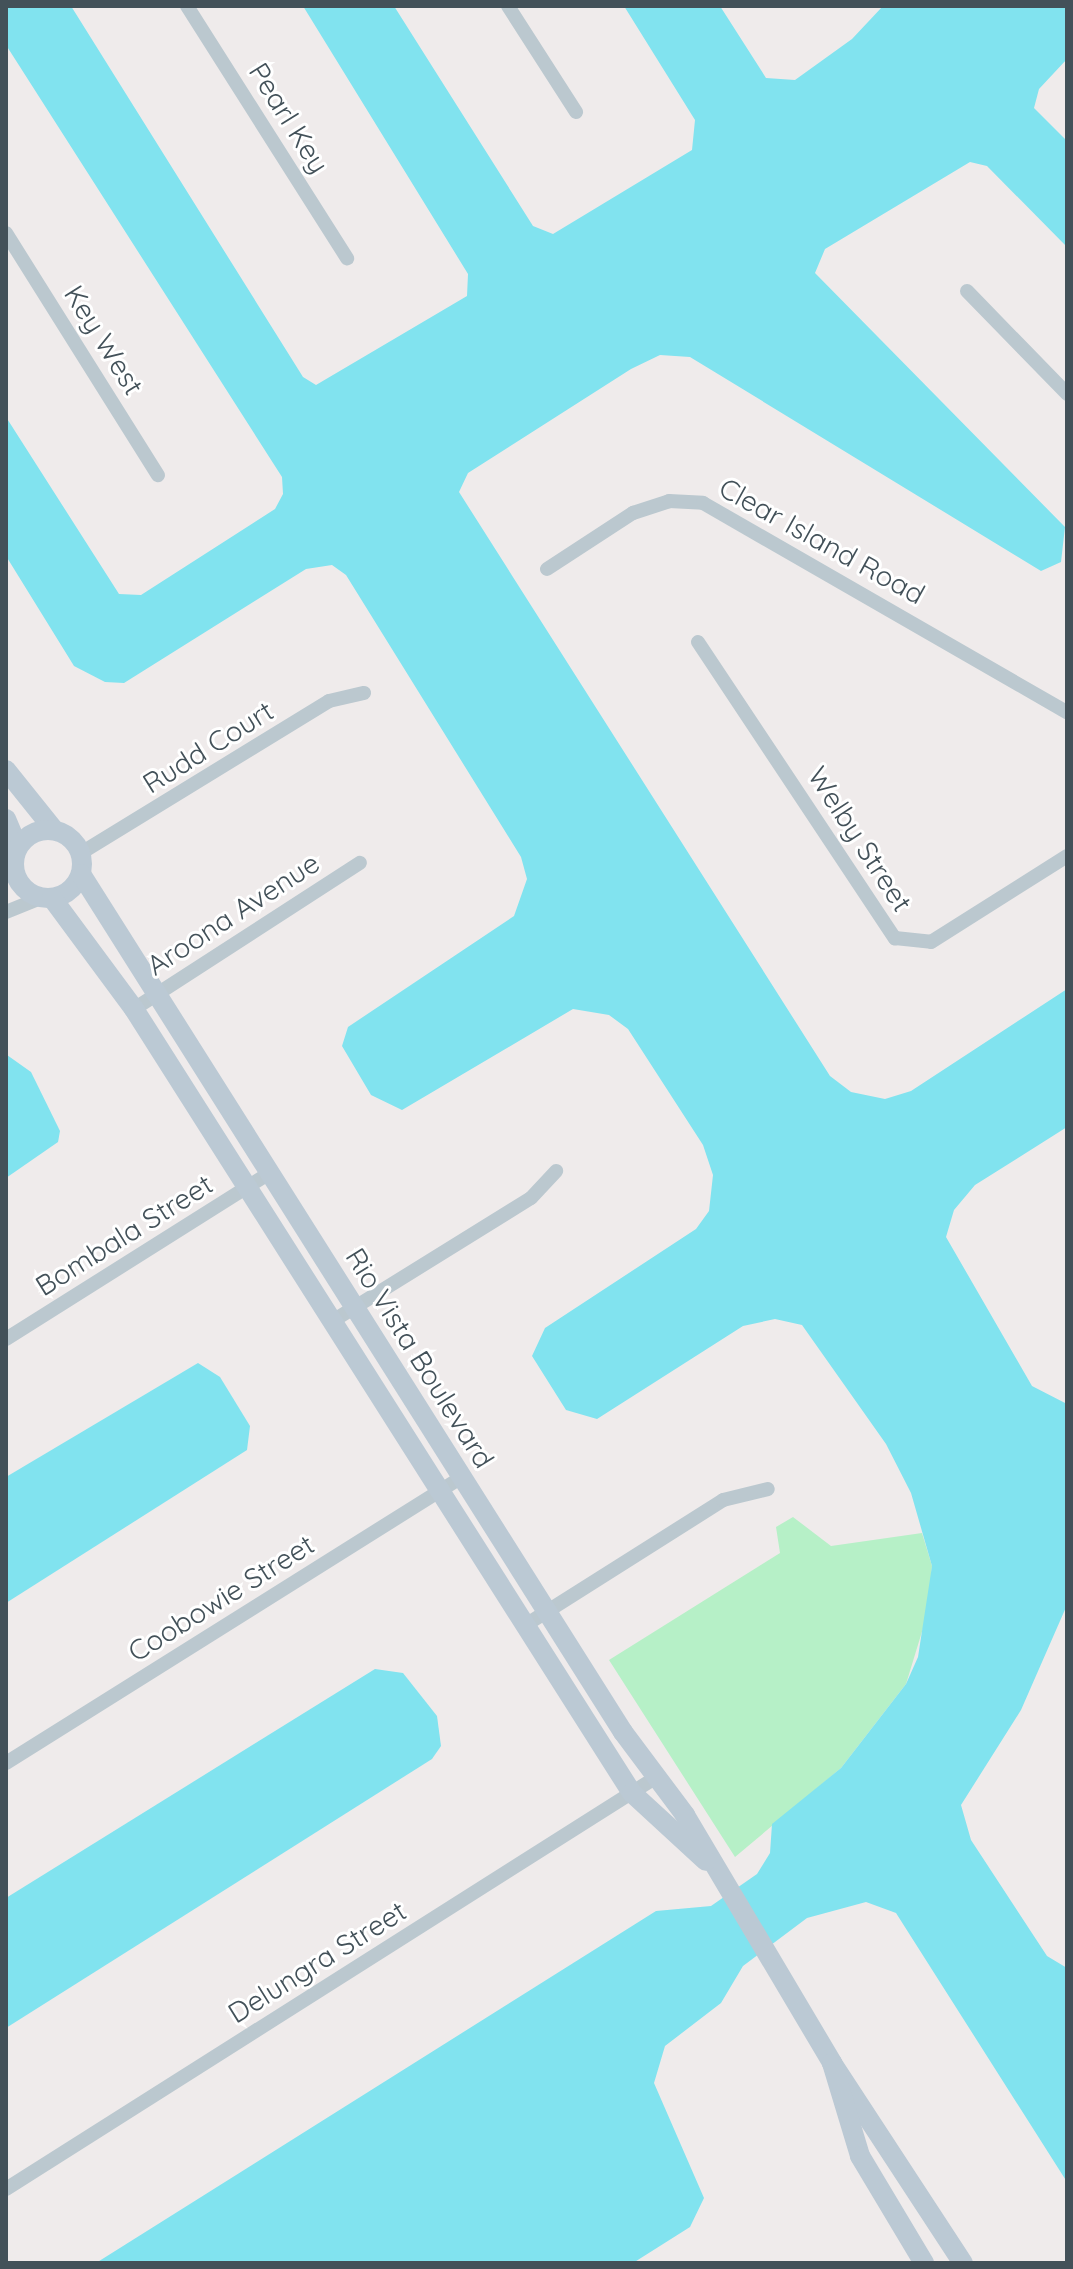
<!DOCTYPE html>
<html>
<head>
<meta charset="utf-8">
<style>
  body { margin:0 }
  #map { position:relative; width:1073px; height:2269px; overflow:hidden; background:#efebeb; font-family:Quicksand,sans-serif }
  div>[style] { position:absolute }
  .green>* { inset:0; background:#b6f0c7 }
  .water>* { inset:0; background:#81e3ef }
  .street>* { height:14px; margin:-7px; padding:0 7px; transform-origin:7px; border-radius:7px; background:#bbc8cf }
  .secondary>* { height:20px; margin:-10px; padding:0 10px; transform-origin:10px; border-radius:10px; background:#bbc9d4 }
  .secondary>.ring { margin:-10px; padding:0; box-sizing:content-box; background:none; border:20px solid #bbc9d4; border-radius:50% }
  span { translate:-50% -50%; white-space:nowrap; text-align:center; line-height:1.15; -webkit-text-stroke:6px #fff; paint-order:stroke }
  .street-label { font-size:28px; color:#435159 }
  .frame { position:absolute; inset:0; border:8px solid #435159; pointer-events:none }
</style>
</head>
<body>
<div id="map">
  <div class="green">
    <i style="clip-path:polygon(793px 1517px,831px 1546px,922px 1533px,932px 1566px,928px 1612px,906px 1684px,841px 1768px,735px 1857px,609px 1660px,780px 1553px,776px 1527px)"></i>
  </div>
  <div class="water">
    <i style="clip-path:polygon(6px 6px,71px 6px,303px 377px,316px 385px,467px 296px,468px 274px,303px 6px,394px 6px,533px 226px,553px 234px,692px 150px,695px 120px,624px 6px,720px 6px,766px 78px,795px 80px,852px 39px,883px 6px,1067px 6px,1067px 59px,1039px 89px,1034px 108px,1067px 141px,1067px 247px,987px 166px,970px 162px,825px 249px,815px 273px,1065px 527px,1061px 562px,1041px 571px,690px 357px,660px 355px,631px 369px,468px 473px,459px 492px,830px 1076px,851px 1092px,885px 1099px,911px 1091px,1067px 989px,1067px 1127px,975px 1185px,954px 1210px,946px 1237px,1032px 1386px,1067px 1404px,1067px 1605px,1021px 1710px,961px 1805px,971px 1840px,1047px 1956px,1067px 1968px,1067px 2182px,896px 1913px,866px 1902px,807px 1918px,743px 1966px,721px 2003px,665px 2046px,654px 2083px,704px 2198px,690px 2227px,633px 2263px,96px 2263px,656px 1911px,711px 1906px,757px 1874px,770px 1853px,772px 1824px,841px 1768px,906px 1684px,918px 1657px,932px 1566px,911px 1493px,886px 1444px,802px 1325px,775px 1319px,743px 1326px,597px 1419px,566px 1410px,532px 1356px,545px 1328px,696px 1229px,709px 1211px,713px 1175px,703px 1145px,628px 1029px,609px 1015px,573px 1009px,402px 1110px,371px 1095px,342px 1046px,348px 1027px,514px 916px,527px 879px,521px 857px,346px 575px,332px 565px,306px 569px,124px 683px,105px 682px,74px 666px,6px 556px,6px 417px,119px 594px,141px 595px,275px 509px,283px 494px,282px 477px,6px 45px)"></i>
    <i style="clip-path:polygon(7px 1055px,31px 1072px,60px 1131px,58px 1142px,6px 1178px)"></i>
    <i style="clip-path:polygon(198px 1363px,220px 1377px,250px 1426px,247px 1450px,6px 1603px,6px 1477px)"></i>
    <i style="clip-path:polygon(375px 1669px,403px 1673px,437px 1716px,441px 1746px,432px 1759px,6px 2028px,6px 1898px)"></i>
  </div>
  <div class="street">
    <i style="left:187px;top:6px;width:299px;rotate:57.6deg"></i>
    <i style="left:508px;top:6px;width:126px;rotate:57.3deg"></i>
    <i style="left:6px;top:233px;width:286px;rotate:57.9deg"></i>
    <i style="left:967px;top:291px;width:144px;rotate:45.8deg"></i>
    <i style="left:547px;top:569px;width:103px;rotate:-33.1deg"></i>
    <i style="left:633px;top:513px;width:38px;rotate:-18deg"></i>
    <i style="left:669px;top:501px;width:34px;rotate:3deg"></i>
    <i style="left:703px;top:503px;width:420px;rotate:29.9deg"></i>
    <i style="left:698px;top:642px;width:356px;rotate:56.4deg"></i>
    <i style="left:895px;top:938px;width:36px;rotate:6deg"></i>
    <i style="left:931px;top:942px;width:161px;rotate:-32.3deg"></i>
    <i style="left:81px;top:853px;width:291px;rotate:-31.5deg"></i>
    <i style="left:329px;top:701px;width:36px;rotate:-13deg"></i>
    <i style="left:6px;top:872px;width:14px;rotate:-60deg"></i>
    <i style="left:6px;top:912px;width:38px;rotate:-22deg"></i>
    <i style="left:134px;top:1009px;width:269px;rotate:-32.9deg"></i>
    <i style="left:331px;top:1322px;width:235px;rotate:-31.8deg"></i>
    <i style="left:531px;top:1198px;width:37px;rotate:-47deg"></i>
    <i style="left:6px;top:1339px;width:312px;rotate:-32.2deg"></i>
    <i style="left:524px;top:1626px;width:236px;rotate:-32.3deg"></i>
    <i style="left:723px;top:1500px;width:46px;rotate:-13.7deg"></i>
    <i style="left:6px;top:1763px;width:538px;rotate:-32.1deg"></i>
    <i style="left:6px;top:2189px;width:768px;rotate:-32.35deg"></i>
  </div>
  <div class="secondary">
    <i style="left:6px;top:770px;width:77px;rotate:51.3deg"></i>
    <i style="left:6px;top:819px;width:30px;rotate:67deg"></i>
    <i class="ring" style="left:14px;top:830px;width:48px;height:48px"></i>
    <i style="left:81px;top:874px;width:1015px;rotate:57.72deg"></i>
    <i style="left:623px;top:1732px;width:104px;rotate:53.2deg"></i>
    <i style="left:685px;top:1815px;width:288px;rotate:59.3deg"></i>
    <i style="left:832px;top:2063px;width:239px;rotate:56.8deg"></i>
    <i style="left:52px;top:898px;width:138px;rotate:53.5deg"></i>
    <i style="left:134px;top:1009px;width:929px;rotate:57.58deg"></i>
    <i style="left:632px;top:1793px;width:100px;rotate:42.6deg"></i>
    <i style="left:832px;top:2063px;width:97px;rotate:73.2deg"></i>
    <i style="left:860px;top:2156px;width:125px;rotate:59.1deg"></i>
  </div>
  <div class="street-label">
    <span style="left:289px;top:118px;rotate:58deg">Pearl Key</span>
    <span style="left:104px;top:340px;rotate:58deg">Key West</span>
    <span style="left:822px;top:541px;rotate:29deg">Clear Island Road</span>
    <span style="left:208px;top:747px;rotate:-32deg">Rudd Court</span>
    <span style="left:860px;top:839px;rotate:57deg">Welby Street</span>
    <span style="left:233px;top:914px;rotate:-33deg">Aroona Avenue</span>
    <span style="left:124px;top:1235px;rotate:-32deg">Bombala Street</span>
    <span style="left:420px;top:1358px;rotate:58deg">Rio Vista Boulevard</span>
    <span style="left:221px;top:1598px;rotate:-32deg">Coobowie Street</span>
    <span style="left:317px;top:1962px;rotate:-32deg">Delungra Street</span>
  </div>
  <div class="frame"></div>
</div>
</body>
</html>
